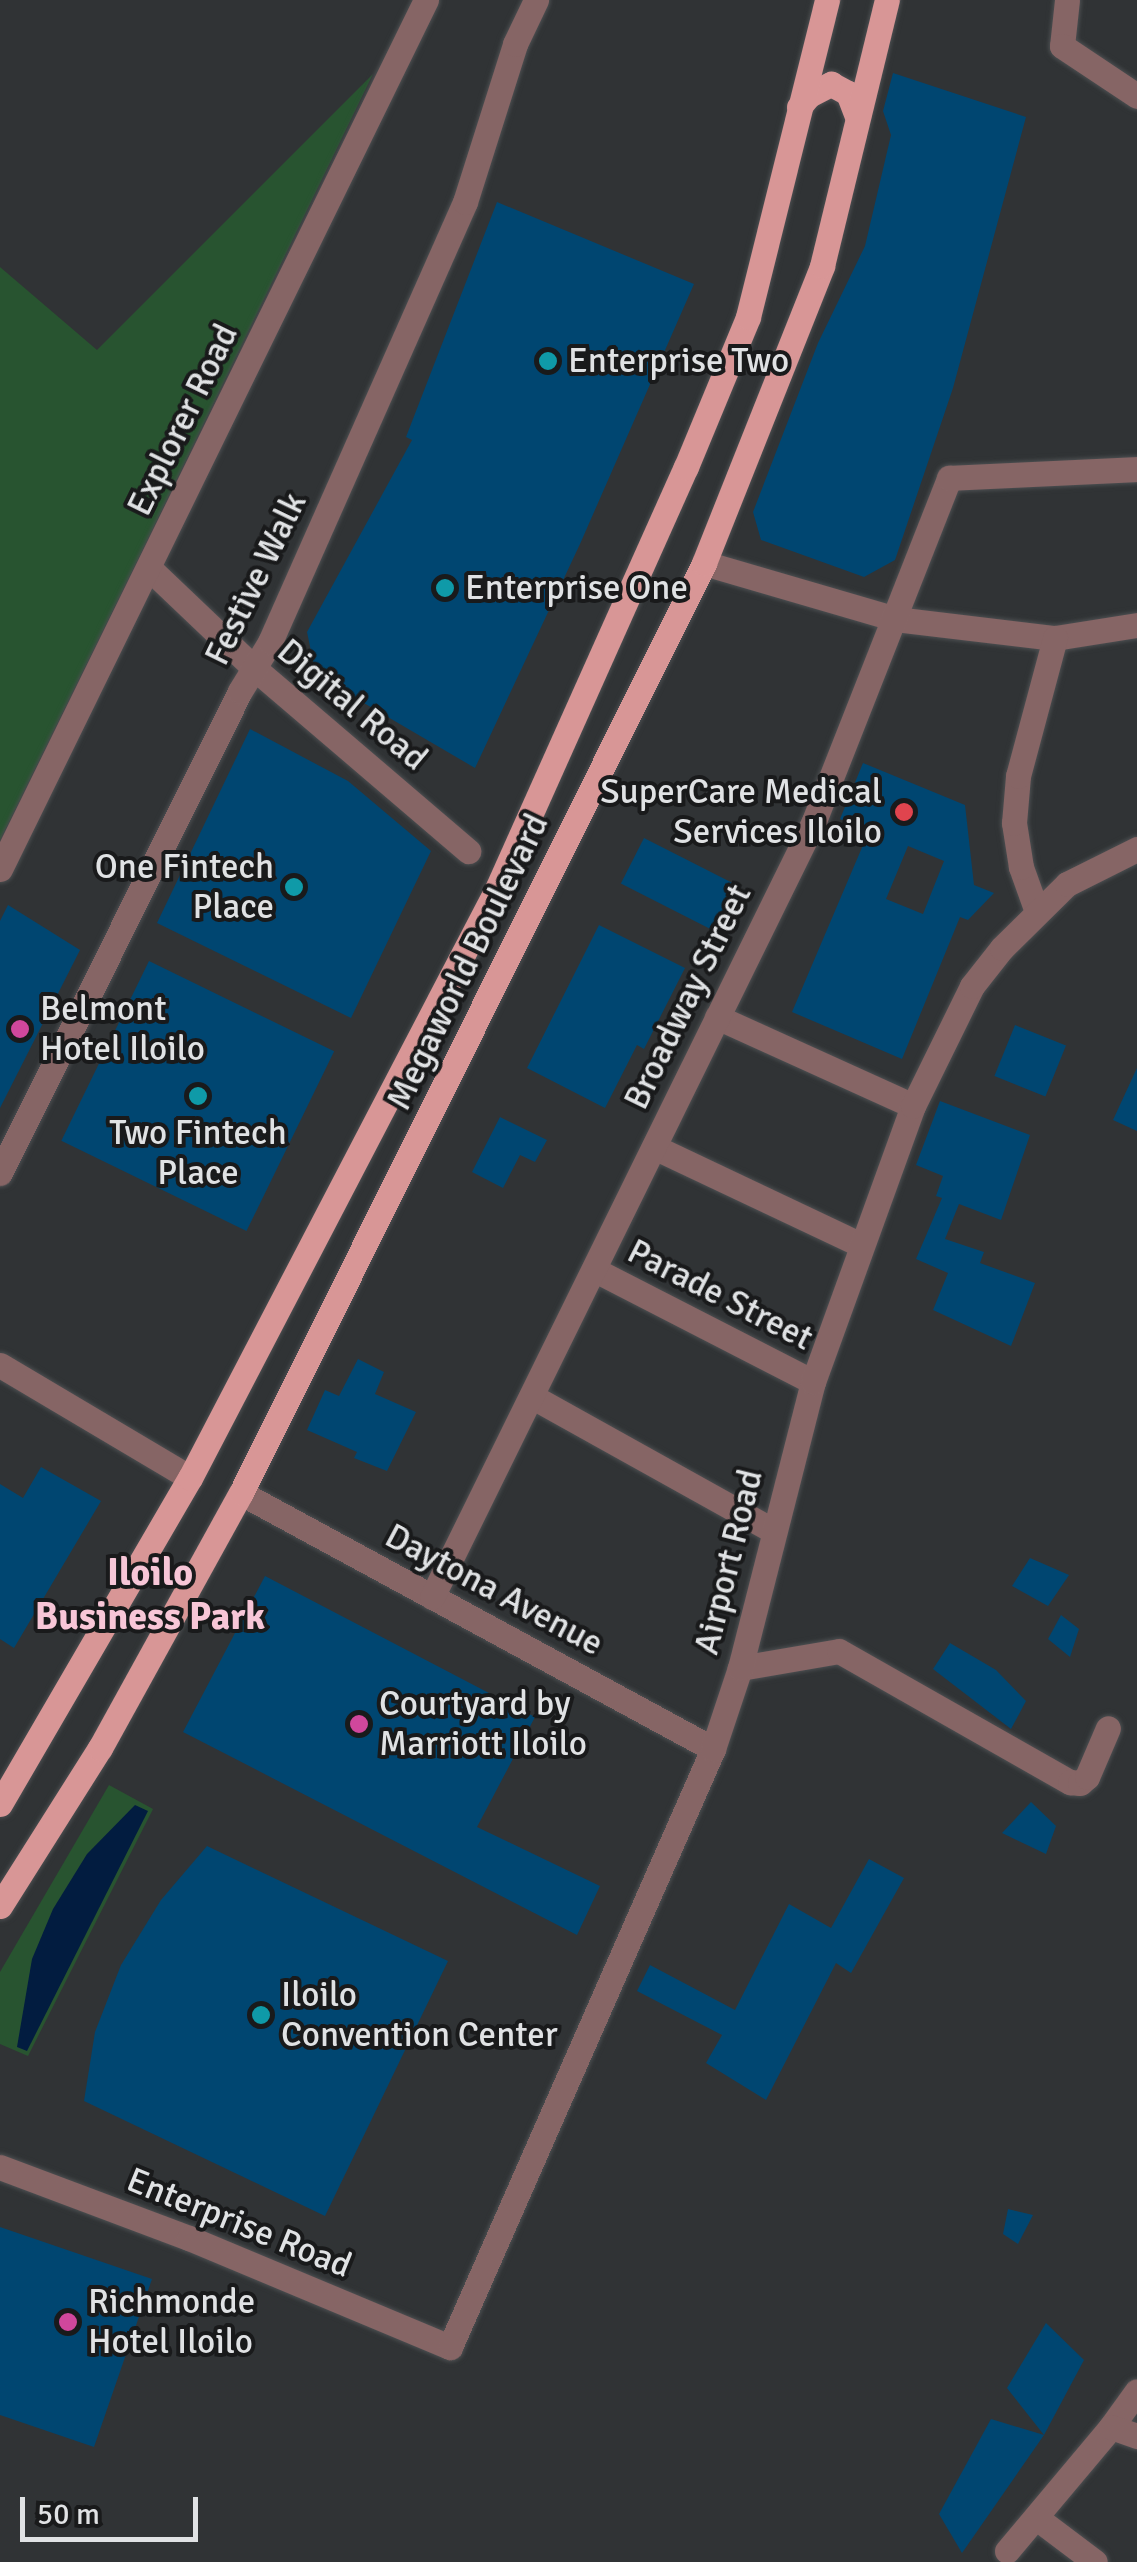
<!DOCTYPE html>
<html>
<head>
<meta charset="utf-8">
<style>
  body { margin:0 }
  #map { position:relative; width:1137px; height:2562px; overflow:hidden; background:#303335; font-family:Signika,sans-serif }
  div>[style] { position:absolute }
  .green>* { inset:0; background:#285430 }
  .water>* { inset:0; background:#021c40 }
  .building>* { inset:0; background:#004671; transform-origin:0 0 }
  .roads { filter:drop-shadow(0 0 2px #4c4f51) drop-shadow(0 0 2px #4c4f51) }
  .minor>* { height:25px; margin:-12.5px; padding:0 12.5px; transform-origin:12.5px; border-radius:12.5px; background:#866565 }
  .major>* { height:25px; margin:-12.5px; padding:0 12.5px; transform-origin:12.5px; border-radius:12.5px; background:#d89696 }
  .dots>* { width:28px; height:28px; translate:-50% -50%; box-sizing:border-box; border:5px solid #191a1b; border-radius:50% }
  span { translate:-50% -50%; white-space:nowrap; text-align:center; line-height:1.15; -webkit-text-stroke:8px #191a1b; paint-order:stroke }
  .poi-label { font-size:35px; color:#e0e2e4 }
  .left { translate:0 -50%; text-align:left }
  .right { translate:-100% -50%; text-align:right }
  .street-label { font-size:35px; color:#e0e2e4 }
  .neighbourhood-label { font-size:38px; color:#f7c6d7; font-weight:700 }
  .scale { position:absolute; left:20px; top:2497px; width:178px; height:45px; box-sizing:border-box; border:5px solid #e0e2e4; border-top:0; padding-left:12px; font-size:30px; line-height:35px; white-space:nowrap; color:#e0e2e4; -webkit-text-stroke:8px #191a1b; paint-order:stroke }
</style>
</head>
<body>
<div id="map">
  <div class="green">
    <i style="clip-path:polygon(373px 74px,139px 557px,0 840px,0 267px,97px 350px)"></i>
    <i style="clip-path:polygon(109px 1785px,153px 1809px,28px 2056px,0 2044px,0 1972px)"></i>
  </div>
  <div class="water">
    <i style="clip-path:polygon(135px 1805px,148px 1811px,27px 2051px,17px 2047px,32px 1959px,53px 1909px,87px 1854px)"></i>
  </div>
  <div class="building">
    <i style="clip-path:polygon(893px 73px,1026px 117px,953px 388px,895px 560px,864px 577px,761px 540px,753px 512px,818px 343px,865px 246px,891px 135px,883px 111px)"></i>
    <i style="clip-path:polygon(497px 202px,694px 284px,580px 544px,475px 768px,316px 675px,307px 632px,412px 440px,406px 437px)"></i>
    <i style="clip-path:polygon(250px 729px,348px 781px,431px 851px,351px 1018px,157px 923px)"></i>
    <i style="clip-path:polygon(evenodd,863px 763px,965px 805px,974px 885px,994px 893px,968px 920px,960px 917px,902px 1059px,792px 1012px,869px 831px,840px 819px,863px 763px,908px 846px,944px 861px,923px 914px,886px 899px,908px 846px)"></i>
    <i style="left:644px;top:838px;width:106px;height:51px;rotate:27deg"></i>
    <i style="clip-path:polygon(8px 905px,80px 950px,0 1108px,0 921px)"></i>
    <i style="clip-path:polygon(599px 925px,685px 968px,644px 1049px,637px 1045px,605px 1108px,527px 1068px)"></i>
    <i style="left:149px;top:961px;width:206px;height:200px;rotate:26deg"></i>
    <i style="left:1015px;top:1025px;width:55px;height:55px;rotate:22deg"></i>
    <i style="clip-path:polygon(1137px 1068px,1137px 1131px,1113px 1120px)"></i>
    <i style="clip-path:polygon(940px 1101px,1030px 1135px,1001px 1220px,959px 1204px,945px 1239px,984px 1252px,980px 1263px,1035px 1283px,1011px 1346px,933px 1310px,948px 1273px,916px 1259px,942px 1198px,936px 1196px,943px 1176px,916px 1165px)"></i>
    <i style="clip-path:polygon(500px 1117px,547px 1140px,535px 1162px,520px 1155px,503px 1188px,472px 1172px)"></i>
    <i style="clip-path:polygon(358px 1359px,384px 1372px,375px 1394px,416px 1412px,387px 1471px,354px 1458px,357px 1452px,307px 1430px,325px 1390px,339px 1396px)"></i>
    <i style="clip-path:polygon(41px 1467px,101px 1501px,14px 1648px,0 1639px,0 1484px,23px 1498px)"></i>
    <i style="clip-path:polygon(1030px 1558px,1069px 1575px,1048px 1606px,1012px 1586px)"></i>
    <i style="clip-path:polygon(265px 1576px,535px 1717px,477px 1827px,600px 1886px,577px 1935px,183px 1732px)"></i>
    <i style="clip-path:polygon(1061px 1615px,1079px 1629px,1070px 1657px,1048px 1639px)"></i>
    <i style="clip-path:polygon(950px 1643px,996px 1670px,1026px 1701px,1011px 1729px,933px 1669px)"></i>
    <i style="clip-path:polygon(1031px 1802px,1056px 1826px,1046px 1854px,1002px 1833px)"></i>
    <i style="clip-path:polygon(207px 1846px,448px 1961px,325px 2216px,84px 2101px,95px 2032px,121px 1965px,161px 1900px)"></i>
    <i style="clip-path:polygon(869px 1859px,904px 1878px,851px 1973px,836px 1963px,766px 2100px,706px 2063px,722px 2035px,637px 1991px,650px 1965px,735px 2010px,789px 1904px,831px 1928px)"></i>
    <i style="clip-path:polygon(1008px 2209px,1033px 2215px,1018px 2244px,1003px 2234px)"></i>
    <i style="clip-path:polygon(0 2227px,152px 2279px,94px 2447px,0 2415px)"></i>
    <i style="clip-path:polygon(1046px 2323px,1084px 2360px,1044px 2435px,1007px 2388px)"></i>
    <i style="clip-path:polygon(991px 2419px,1044px 2435px,962px 2553px,939px 2514px)"></i>
  </div>
  <div class="roads">
    <div class="minor">
      <i style="left:1067px;top:0;width:46px;rotate:96.2deg"></i>
      <i style="left:1062px;top:46px;width:90px;rotate:33.7deg"></i>
      <i style="left:704px;top:563px;width:199px;rotate:16.3deg"></i>
      <i style="left:895px;top:619px;width:161px;rotate:6.8deg"></i>
      <i style="left:1055px;top:638px;width:83px;rotate:-9deg"></i>
      <i style="left:150px;top:569px;width:144px;rotate:43.6deg"></i>
      <i style="left:254px;top:668px;width:282px;rotate:40.5deg"></i>
      <i style="left:0;top:869px;width:968px;rotate:-63.89deg"></i>
      <i style="left:1036px;top:909px;width:45px;rotate:-109.7deg"></i>
      <i style="left:1021px;top:867px;width:45px;rotate:-99deg"></i>
      <i style="left:1014px;top:823px;width:47px;rotate:-85.1deg"></i>
      <i style="left:1018px;top:776px;width:143px;rotate:-75deg"></i>
      <i style="left:717px;top:1017px;width:215px;rotate:24.4deg"></i>
      <i style="left:654px;top:1147px;width:229px;rotate:25.3deg"></i>
      <i style="left:0;top:1173px;width:538px;rotate:-63.53deg"></i>
      <i style="left:240px;top:691px;width:57px;rotate:-58.5deg"></i>
      <i style="left:270px;top:642px;width:481px;rotate:-66.1deg"></i>
      <i style="left:465px;top:202px;width:166px;rotate:-72.4deg"></i>
      <i style="left:515px;top:44px;width:49px;rotate:-64.5deg"></i>
      <i style="left:595px;top:1270px;width:245px;rotate:27.2deg"></i>
      <i style="left:0;top:1365px;width:221px;rotate:30.7deg"></i>
      <i style="left:533px;top:1397px;width:276px;rotate:29.1deg"></i>
      <i style="left:241px;top:1493px;width:537px;rotate:28.47deg"></i>
      <i style="left:432px;top:1597px;width:865px;rotate:-63.79deg"></i>
      <i style="left:814px;top:821px;width:369px;rotate:-68.5deg"></i>
      <i style="left:949px;top:478px;width:188px;rotate:-2.7deg"></i>
      <i style="left:740px;top:1668px;width:100px;rotate:-9.7deg"></i>
      <i style="left:839px;top:1651px;width:266px;rotate:29.6deg"></i>
      <i style="left:1070px;top:1782px;width:10px;rotate:6deg"></i>
      <i style="left:1080px;top:1783px;width:9px;rotate:-41deg"></i>
      <i style="left:1087px;top:1777px;width:53px;rotate:-66.8deg"></i>
      <i style="left:0;top:2167px;width:202px;rotate:20.6deg"></i>
      <i style="left:189px;top:2238px;width:283px;rotate:22.7deg"></i>
      <i style="left:450px;top:2347px;width:653px;rotate:-66.26deg"></i>
      <i style="left:713px;top:1749px;width:85px;rotate:-71.6deg"></i>
      <i style="left:740px;top:1668px;width:295px;rotate:-75.7deg"></i>
      <i style="left:813px;top:1382px;width:294px;rotate:-70.1deg"></i>
      <i style="left:913px;top:1106px;width:134px;rotate:-63.8deg"></i>
      <i style="left:972px;top:986px;width:48px;rotate:-51.7deg"></i>
      <i style="left:1002px;top:948px;width:91px;rotate:-44.6deg"></i>
      <i style="left:1067px;top:884px;width:78px;rotate:-26.6deg"></i>
      <i style="left:1111px;top:2427px;width:44px;rotate:-54.2deg"></i>
      <i style="left:1038px;top:2519px;width:71px;rotate:37deg"></i>
      <i style="left:1007px;top:2551px;width:162px;rotate:-50deg"></i>
      <i style="left:1111px;top:2427px;width:28px;rotate:19deg"></i>
    </div>
    <div class="major">
      <i style="left:799px;top:107px;width:16px;rotate:-50deg"></i>
      <i style="left:809px;top:95px;width:25px;rotate:-27deg"></i>
      <i style="left:831px;top:84px;width:19px;rotate:28deg"></i>
      <i style="left:848px;top:93px;width:26px;rotate:69deg"></i>
      <i style="left:0;top:1804px;width:377px;rotate:-59.8deg"></i>
      <i style="left:190px;top:1478px;width:664px;rotate:-62.47deg"></i>
      <i style="left:497px;top:889px;width:462px;rotate:-65.9deg"></i>
      <i style="left:686px;top:467px;width:162px;rotate:-67.5deg"></i>
      <i style="left:748px;top:317px;width:327px;rotate:-76deg"></i>
      <i style="left:0;top:1906px;width:187px;rotate:-57.7deg"></i>
      <i style="left:100px;top:1748px;width:291px;rotate:-61.1deg"></i>
      <i style="left:241px;top:1493px;width:1039px;rotate:-63.53deg"></i>
      <i style="left:704px;top:563px;width:320px;rotate:-68.3deg"></i>
      <i style="left:822px;top:266px;width:274px;rotate:-76.3deg"></i>
    </div>
  </div>
  <div class="dots">
    <i style="left:548px;top:361px;background:#0f9aa8"></i>
    <i style="left:445px;top:588px;background:#0f9aa8"></i>
    <i style="left:904px;top:812px;background:#e0444e"></i>
    <i style="left:294px;top:887px;background:#0f9aa8"></i>
    <i style="left:20px;top:1029px;background:#d1479c"></i>
    <i style="left:198px;top:1096px;background:#0f9aa8"></i>
    <i style="left:359px;top:1724px;background:#d1479c"></i>
    <i style="left:261px;top:2015px;background:#0f9aa8"></i>
    <i style="left:68px;top:2322px;background:#d1479c"></i>
  </div>
  <div class="poi-label">
    <span class="left" style="left:568px;top:361px">Enterprise Two</span>
    <span class="left" style="left:465px;top:588px">Enterprise One</span>
    <span class="right" style="left:882px;top:812px">SuperCare Medical<br>Services Iloilo</span>
    <span class="right" style="left:274px;top:887px">One Fintech<br>Place</span>
    <span class="left" style="left:40px;top:1029px">Belmont<br>Hotel Iloilo</span>
    <span style="left:198px;top:1153px">Two Fintech<br>Place</span>
    <span class="left" style="left:379px;top:1724px">Courtyard by<br>Marriott Iloilo</span>
    <span class="left" style="left:281px;top:2015px">Iloilo<br>Convention Center</span>
    <span class="left" style="left:88px;top:2322px">Richmonde<br>Hotel Iloilo</span>
  </div>
  <div class="street-label">
    <span style="left:183px;top:420px;rotate:-64deg">Explorer Road</span>
    <span style="left:256px;top:579px;rotate:-64deg">Festive Walk</span>
    <span style="left:352px;top:705px;rotate:40deg">Digital Road</span>
    <span style="left:468px;top:962px;rotate:-64deg">Megaworld Boulevard</span>
    <span style="left:688px;top:997px;rotate:-64deg">Broadway Street</span>
    <span style="left:720px;top:1295px;rotate:27deg">Parade Street</span>
    <span style="left:729px;top:1562px;rotate:-76deg">Airport Road</span>
    <span style="left:494px;top:1590px;rotate:28deg">Daytona Avenue</span>
    <span style="left:239px;top:2223px;rotate:22deg">Enterprise Road</span>
  </div>
  <div class="neighbourhood-label">
    <span style="left:150px;top:1595px">Iloilo<br>Business Park</span>
  </div>
  <div class="scale">50 m</div>
</div>
</body>
</html>
